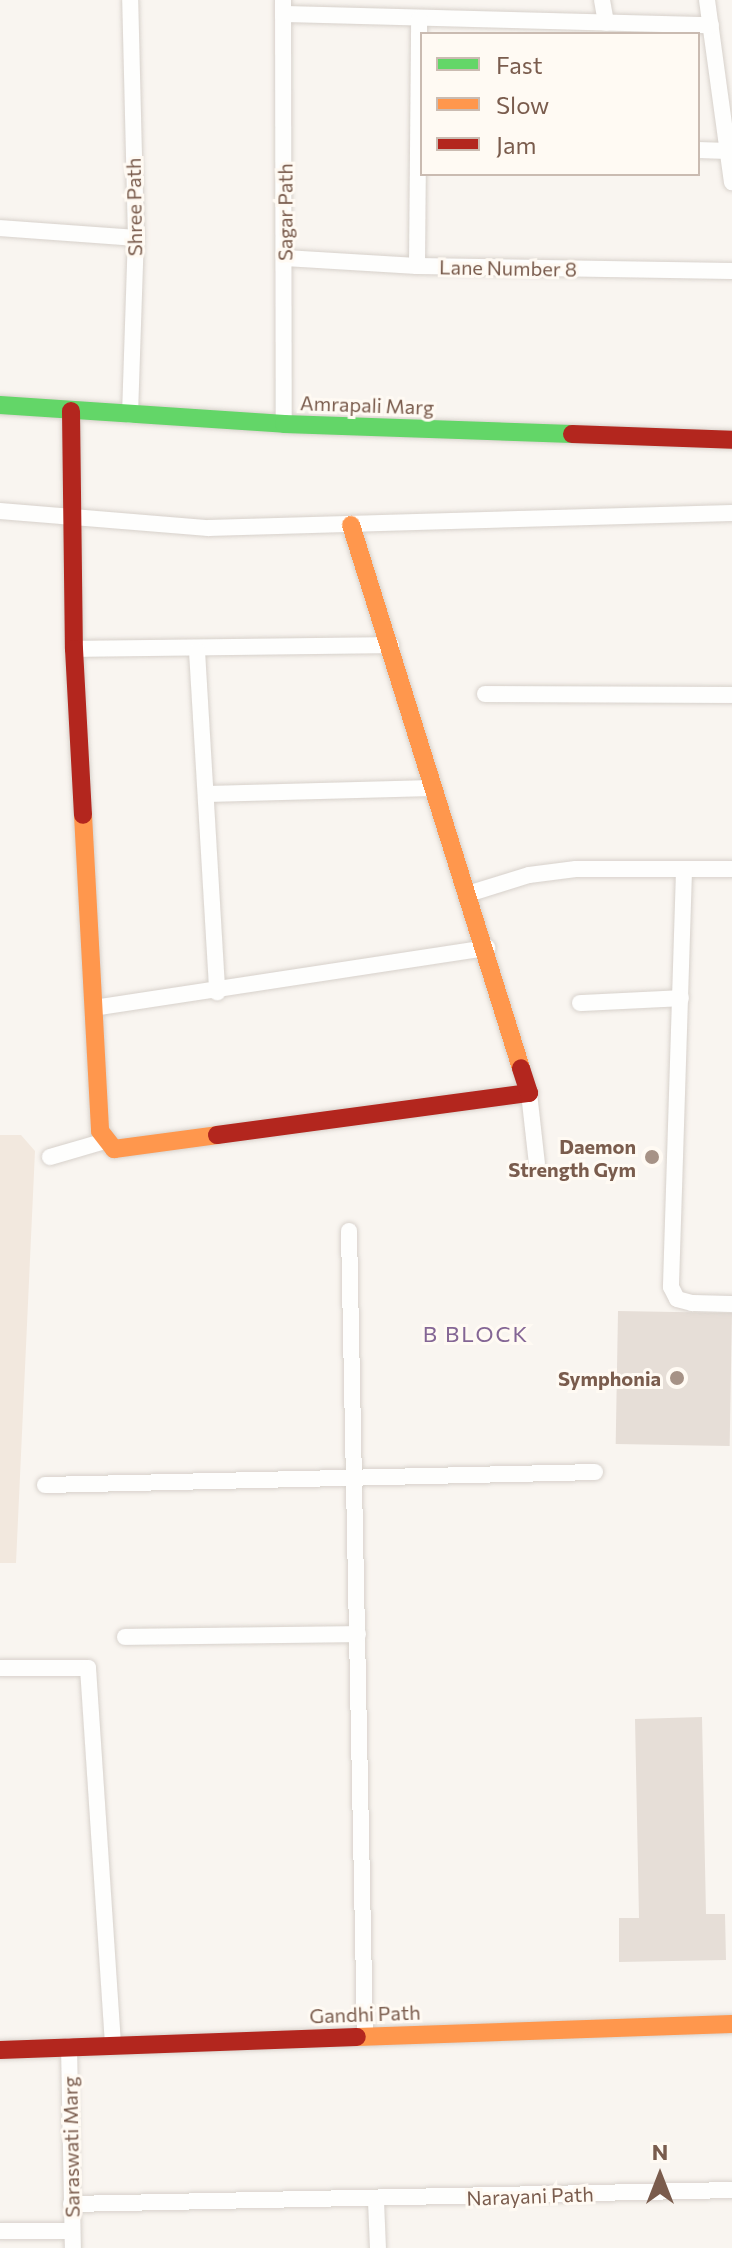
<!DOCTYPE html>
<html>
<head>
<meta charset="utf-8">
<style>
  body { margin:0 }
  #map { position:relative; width:732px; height:2248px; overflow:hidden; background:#f9f5f0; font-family:Commissioner,sans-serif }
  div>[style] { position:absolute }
  .residential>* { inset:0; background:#f2e8de }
  .building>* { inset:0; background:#e6ded7; transform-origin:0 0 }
  .roads { filter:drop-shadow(0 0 2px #d7d1cb) drop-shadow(0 0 2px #d7d1cb) }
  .street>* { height:16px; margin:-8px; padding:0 8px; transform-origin:8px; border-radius:8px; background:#fefefd }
  .fast>* { height:18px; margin:-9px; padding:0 9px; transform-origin:9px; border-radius:9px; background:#63d668 }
  .slow>* { height:18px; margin:-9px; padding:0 9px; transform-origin:9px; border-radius:9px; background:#ff974d }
  .jam>* { height:18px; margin:-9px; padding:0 9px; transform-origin:9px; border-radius:9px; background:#b3261e }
  .dots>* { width:22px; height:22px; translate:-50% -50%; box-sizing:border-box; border:4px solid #fffaf3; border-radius:50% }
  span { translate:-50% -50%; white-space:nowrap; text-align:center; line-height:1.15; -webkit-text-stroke:6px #fffaf3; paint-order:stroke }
  .street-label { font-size:20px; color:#7a5c4d }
  .poi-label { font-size:20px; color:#7a5c4d; font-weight:700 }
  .right { translate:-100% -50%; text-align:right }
  .neighbourhood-label { font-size:22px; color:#846695; letter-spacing:2px }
  .legend { position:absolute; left:420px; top:32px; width:280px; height:144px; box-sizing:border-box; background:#fffaf3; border:2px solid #cabbb1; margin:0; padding:10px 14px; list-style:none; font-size:24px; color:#7a5c4d }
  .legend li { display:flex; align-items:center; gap:16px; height:40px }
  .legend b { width:40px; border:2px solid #cabbb1 }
  .north { position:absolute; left:620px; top:2136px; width:80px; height:80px; -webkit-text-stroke:6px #fffaf3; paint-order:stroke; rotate:0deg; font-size:22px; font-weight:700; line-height:32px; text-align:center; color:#7a5c4d }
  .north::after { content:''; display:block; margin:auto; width:28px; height:36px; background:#7a5c4d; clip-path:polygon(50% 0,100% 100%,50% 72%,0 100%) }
</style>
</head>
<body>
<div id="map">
  <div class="residential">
    <i style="clip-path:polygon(0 1135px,21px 1135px,35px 1151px,16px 1563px,0 1563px)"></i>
  </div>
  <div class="building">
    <i style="left:618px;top:1311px;width:114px;height:133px;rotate:1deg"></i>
    <i style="clip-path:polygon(702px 1717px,706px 1914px,725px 1914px,726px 1960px,619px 1962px,619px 1918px,639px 1918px,635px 1719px)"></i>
  </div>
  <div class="roads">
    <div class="street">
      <i style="left:283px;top:0;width:424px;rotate:89.9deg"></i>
      <i style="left:602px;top:0;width:23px;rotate:80deg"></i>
      <i style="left:707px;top:0;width:184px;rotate:82.2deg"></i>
      <i style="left:284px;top:14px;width:427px;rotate:1.5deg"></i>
      <i style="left:698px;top:150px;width:30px;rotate:2deg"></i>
      <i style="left:0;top:228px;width:136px;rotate:4.2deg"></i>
      <i style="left:285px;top:258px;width:132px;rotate:3.5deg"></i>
      <i style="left:417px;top:266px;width:315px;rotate:0.9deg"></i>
      <i style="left:417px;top:266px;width:247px;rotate:-89.5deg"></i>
      <i style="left:130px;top:415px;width:177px;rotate:-88.1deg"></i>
      <i style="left:136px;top:238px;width:238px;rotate:-91.4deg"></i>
      <i style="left:0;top:511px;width:209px;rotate:4.7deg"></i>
      <i style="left:208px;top:528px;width:524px;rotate:-1.64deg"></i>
      <i style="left:74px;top:649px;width:317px;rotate:-0.7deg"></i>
      <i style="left:197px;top:651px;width:342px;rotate:86.6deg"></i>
      <i style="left:485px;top:694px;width:247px;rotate:0.2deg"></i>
      <i style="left:206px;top:794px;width:228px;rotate:-1.5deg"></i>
      <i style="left:684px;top:871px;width:416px;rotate:91.8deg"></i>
      <i style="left:671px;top:1287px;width:13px;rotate:63deg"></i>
      <i style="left:677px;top:1299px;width:16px;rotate:15deg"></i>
      <i style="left:692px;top:1303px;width:40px;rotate:1.4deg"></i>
      <i style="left:471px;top:893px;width:61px;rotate:-17.2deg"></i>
      <i style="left:529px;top:875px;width:47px;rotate:-7.3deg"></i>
      <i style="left:576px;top:869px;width:156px"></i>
      <i style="left:580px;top:1003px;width:101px;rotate:-2.8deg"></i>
      <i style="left:94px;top:1008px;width:398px;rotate:-8.7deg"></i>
      <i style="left:529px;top:1093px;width:71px;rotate:83.6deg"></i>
      <i style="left:50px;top:1157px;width:57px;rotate:-16.2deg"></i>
      <i style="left:349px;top:1231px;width:805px;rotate:88.86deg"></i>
      <i style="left:45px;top:1485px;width:550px;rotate:-1.35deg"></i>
      <i style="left:125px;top:1637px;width:233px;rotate:-0.7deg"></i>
      <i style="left:0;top:1668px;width:88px"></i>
      <i style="left:88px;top:1668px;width:378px;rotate:86.2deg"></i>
      <i style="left:69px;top:2046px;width:202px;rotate:88.9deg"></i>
      <i style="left:376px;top:2201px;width:47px;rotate:87.6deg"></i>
      <i style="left:71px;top:2204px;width:661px;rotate:-1.21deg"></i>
      <i style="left:0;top:2231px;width:72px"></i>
    </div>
    <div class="fast">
      <i style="left:0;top:405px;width:285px;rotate:3.8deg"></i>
      <i style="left:284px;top:424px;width:288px;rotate:2deg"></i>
    </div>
    <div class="slow">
      <i style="left:351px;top:525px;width:569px;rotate:72.62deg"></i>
      <i style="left:83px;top:815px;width:316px;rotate:86.9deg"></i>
      <i style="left:100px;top:1131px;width:23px;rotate:52deg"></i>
      <i style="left:114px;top:1149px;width:104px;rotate:-7.7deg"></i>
      <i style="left:357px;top:2037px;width:375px;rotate:-2deg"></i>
    </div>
    <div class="jam">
      <i style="left:71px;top:411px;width:238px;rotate:89.3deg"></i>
      <i style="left:74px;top:649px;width:166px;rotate:86.9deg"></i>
      <i style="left:572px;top:434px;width:160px;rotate:2.1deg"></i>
      <i style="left:217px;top:1135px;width:315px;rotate:-7.7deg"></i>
      <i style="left:529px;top:1093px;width:26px;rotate:-108deg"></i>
      <i style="left:0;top:2050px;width:357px;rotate:-2.1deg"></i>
    </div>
  </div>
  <div class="dots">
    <i style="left:652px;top:1157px;background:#a69286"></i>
    <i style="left:677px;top:1378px;background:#a69286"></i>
  </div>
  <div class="street-label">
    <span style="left:134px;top:207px;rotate:-91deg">Shree Path</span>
    <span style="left:285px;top:212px;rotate:-90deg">Sagar Path</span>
    <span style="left:508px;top:268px;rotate:1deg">Lane Number 8</span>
    <span style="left:367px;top:405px;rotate:2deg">Amrapali Marg</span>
    <span style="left:365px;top:2014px;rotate:-2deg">Gandhi Path</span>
    <span style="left:71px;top:2147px;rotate:-91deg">Saraswati Marg</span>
    <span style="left:530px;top:2196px;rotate:-2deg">Narayani Path</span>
  </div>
  <div class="poi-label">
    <span class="right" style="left:636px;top:1158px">Daemon<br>Strength Gym</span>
    <span class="right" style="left:661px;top:1378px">Symphonia</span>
  </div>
  <div class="neighbourhood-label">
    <span style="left:476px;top:1334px">B BLOCK</span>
  </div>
  <ul class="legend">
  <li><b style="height:10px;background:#63d668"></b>Fast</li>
  <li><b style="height:10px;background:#ff974d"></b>Slow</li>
  <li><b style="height:10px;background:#b3261e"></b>Jam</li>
  </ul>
  <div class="north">N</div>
</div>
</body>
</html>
